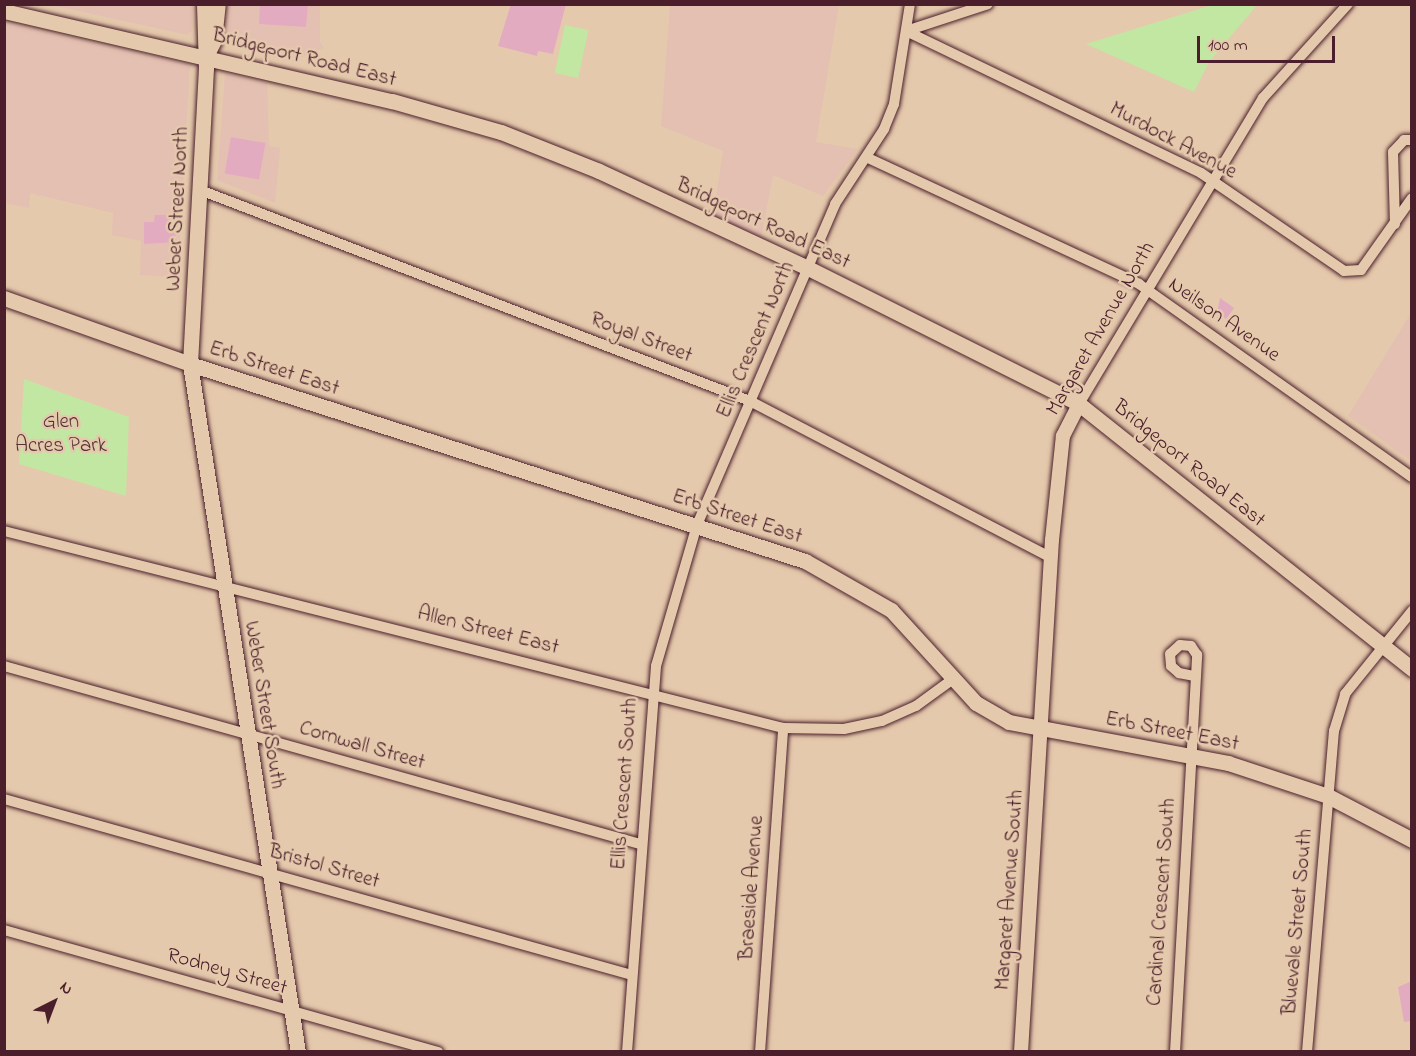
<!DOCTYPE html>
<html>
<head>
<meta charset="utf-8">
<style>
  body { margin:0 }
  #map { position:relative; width:1416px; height:1056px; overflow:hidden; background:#e5c9ac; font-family:"Indie Flower",sans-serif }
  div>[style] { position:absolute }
  .built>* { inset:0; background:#e4c0b2 }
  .green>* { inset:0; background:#c2e7a2; transform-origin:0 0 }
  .building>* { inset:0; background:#e3abc0; transform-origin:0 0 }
  .roads { filter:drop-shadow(0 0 2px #4a1f2b) drop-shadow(0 0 2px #4a1f2b) }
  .minor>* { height:10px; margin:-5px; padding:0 5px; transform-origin:5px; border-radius:5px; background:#e5c9ac }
  .tertiary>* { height:14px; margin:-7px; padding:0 7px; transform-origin:7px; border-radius:7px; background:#e5c9ac }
  .secondary>* { height:15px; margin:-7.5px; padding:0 7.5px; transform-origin:7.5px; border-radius:7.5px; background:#e5c9ac }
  span { translate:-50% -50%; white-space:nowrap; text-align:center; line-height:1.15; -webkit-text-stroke:5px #e5c9ac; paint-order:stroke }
  .street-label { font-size:21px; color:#4a1f2b }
  .park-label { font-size:21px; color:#563337 }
  .frame { position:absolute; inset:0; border:6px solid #4a1f2b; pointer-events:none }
  .north { position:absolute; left:24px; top:972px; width:60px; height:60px; -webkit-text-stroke:4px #e5c9ac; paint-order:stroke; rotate:42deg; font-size:16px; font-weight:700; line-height:24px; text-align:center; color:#4a1f2b }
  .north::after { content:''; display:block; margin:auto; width:21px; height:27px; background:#4a1f2b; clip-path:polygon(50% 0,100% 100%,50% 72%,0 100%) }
  .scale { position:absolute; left:1197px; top:36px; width:138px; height:27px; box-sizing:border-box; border:3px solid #4a1f2b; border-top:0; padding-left:8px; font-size:18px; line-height:21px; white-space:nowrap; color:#4a1f2b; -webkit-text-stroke:4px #e5c9ac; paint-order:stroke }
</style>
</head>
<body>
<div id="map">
  <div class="built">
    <i style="clip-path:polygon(50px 5px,193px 5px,192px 31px,188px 35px)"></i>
    <i style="clip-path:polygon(227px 5px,320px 5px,320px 42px,324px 48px,290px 62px,228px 45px)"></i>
    <i style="clip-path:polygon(670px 5px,839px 5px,816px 142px,858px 149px,823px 196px,773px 175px,761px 238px,713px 215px,723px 151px,661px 126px)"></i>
    <i style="clip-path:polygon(5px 23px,190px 65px,178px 277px,140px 275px,141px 241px,112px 235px,113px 213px,30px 193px,29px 208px,5px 203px)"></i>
    <i style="clip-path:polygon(225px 74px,267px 83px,269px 146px,280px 148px,275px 203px,217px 180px)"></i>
    <i style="clip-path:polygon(1411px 313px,1411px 461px,1348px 416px)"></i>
  </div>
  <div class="green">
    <i style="clip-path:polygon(1212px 5px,1257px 5px,1209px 62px,1194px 92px,1086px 44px)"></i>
    <i style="left:565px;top:25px;width:24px;height:49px;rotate:12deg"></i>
    <i style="clip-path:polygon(24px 379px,129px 417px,126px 496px,19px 464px)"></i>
  </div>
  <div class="building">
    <i style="clip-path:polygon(260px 4px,308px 4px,306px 27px,259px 24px)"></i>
    <i style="clip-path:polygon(511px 4px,566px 4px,553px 54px,538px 51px,537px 56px,498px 46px)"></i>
    <i style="left:231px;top:137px;width:35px;height:37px;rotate:10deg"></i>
    <i style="clip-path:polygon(155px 215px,177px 215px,176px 242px,144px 244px,144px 222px,154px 222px)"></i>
    <i style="clip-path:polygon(1220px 298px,1234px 308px,1226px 319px,1217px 312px)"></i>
    <i style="clip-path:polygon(1412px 981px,1412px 1021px,1404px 1022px,1398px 987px)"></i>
  </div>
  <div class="roads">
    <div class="minor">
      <i style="left:906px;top:31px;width:327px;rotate:25.7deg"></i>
      <i style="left:1201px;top:173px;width:173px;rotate:34.4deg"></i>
      <i style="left:1344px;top:271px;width:17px;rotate:-3deg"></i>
      <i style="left:1361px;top:270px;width:88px;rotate:-54.7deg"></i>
      <i style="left:906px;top:31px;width:86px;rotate:-18.2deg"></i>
      <i style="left:868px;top:158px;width:299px;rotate:24.9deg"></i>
      <i style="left:1139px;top:284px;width:334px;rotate:35.3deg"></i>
      <i style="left:200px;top:190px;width:589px;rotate:20.99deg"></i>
      <i style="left:750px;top:401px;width:340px;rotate:27.5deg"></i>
      <i style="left:1395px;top:224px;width:72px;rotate:-91.6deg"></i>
      <i style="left:1393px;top:152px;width:16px;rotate:-47deg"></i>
      <i style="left:1404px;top:140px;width:8px"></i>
      <i style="left:1079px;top:404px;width:357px;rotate:-59deg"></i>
      <i style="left:1263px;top:98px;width:127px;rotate:-47.9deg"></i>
      <i style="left:4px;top:531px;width:804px;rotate:14.19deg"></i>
      <i style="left:783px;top:728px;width:61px;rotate:0.9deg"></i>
      <i style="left:844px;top:729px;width:39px;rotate:-12deg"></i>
      <i style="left:882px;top:721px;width:37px;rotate:-24deg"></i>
      <i style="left:916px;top:706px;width:46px;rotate:-36.1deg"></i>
      <i style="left:4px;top:666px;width:660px;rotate:15.64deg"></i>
      <i style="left:4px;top:799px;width:652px;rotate:15.66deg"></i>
      <i style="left:4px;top:930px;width:451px;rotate:15.7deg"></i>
      <i style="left:627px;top:1052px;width:387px;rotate:-85.7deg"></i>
      <i style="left:656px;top:666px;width:147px;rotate:-73.8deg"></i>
      <i style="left:697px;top:525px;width:349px;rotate:-66.7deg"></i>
      <i style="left:835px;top:204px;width:90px;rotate:-56.8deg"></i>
      <i style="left:884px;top:129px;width:27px;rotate:-68deg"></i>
      <i style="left:894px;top:104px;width:101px;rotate:-80.9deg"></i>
      <i style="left:760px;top:1052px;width:325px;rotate:-85.9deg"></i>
      <i style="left:1175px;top:1052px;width:398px;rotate:-86.8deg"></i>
      <i style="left:1197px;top:655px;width:11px;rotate:-124deg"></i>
      <i style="left:1191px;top:646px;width:11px;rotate:-175deg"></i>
      <i style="left:1180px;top:645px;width:13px;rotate:138deg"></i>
      <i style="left:1170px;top:654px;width:12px;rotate:85deg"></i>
      <i style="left:1171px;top:666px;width:11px;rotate:41deg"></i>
      <i style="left:1179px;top:673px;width:16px;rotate:11deg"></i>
      <i style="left:1307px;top:1052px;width:322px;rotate:-85.2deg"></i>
      <i style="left:1334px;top:731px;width:39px;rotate:-73deg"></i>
      <i style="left:1345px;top:694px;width:107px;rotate:-51.1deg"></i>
    </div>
    <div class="tertiary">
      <i style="left:1021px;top:1052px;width:513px;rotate:-86.54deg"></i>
      <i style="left:1052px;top:540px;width:105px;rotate:-84deg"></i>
      <i style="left:1063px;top:436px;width:36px;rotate:-63deg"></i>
    </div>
    <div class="secondary">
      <i style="left:204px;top:4px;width:64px;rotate:88.2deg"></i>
      <i style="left:206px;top:68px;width:296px;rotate:93.1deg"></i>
      <i style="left:190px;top:364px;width:696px;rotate:81.08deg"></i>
      <i style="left:4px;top:11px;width:398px;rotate:13.1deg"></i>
      <i style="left:392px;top:101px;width:113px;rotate:15.9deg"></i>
      <i style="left:501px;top:132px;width:105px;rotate:21.7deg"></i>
      <i style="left:599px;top:171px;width:230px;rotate:24.9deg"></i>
      <i style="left:808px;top:268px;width:303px;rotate:26.6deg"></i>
      <i style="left:1079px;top:404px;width:426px;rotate:38.5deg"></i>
      <i style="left:206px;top:56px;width:18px;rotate:-63deg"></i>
      <i style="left:214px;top:40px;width:36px;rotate:-84deg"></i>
      <i style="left:4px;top:298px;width:197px;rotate:19.5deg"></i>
      <i style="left:190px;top:364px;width:646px;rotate:17.76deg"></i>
      <i style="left:805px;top:561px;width:99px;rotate:29.7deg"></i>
      <i style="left:891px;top:610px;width:126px;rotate:47.6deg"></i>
      <i style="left:976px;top:703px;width:38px;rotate:30deg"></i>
      <i style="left:1009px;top:722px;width:223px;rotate:10.6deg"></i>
      <i style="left:1228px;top:763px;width:105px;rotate:18.3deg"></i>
      <i style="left:1328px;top:796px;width:95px;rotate:27.6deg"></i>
    </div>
  </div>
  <div class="street-label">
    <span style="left:304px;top:58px;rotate:14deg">Bridgeport Road East</span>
    <span style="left:1173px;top:141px;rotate:28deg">Murdock Avenue</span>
    <span style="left:178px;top:209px;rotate:-87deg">Weber Street North</span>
    <span style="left:763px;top:224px;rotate:25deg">Bridgeport Road East</span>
    <span style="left:1224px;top:320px;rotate:35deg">Neilson Avenue</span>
    <span style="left:1101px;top:329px;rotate:-60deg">Margaret Avenue North</span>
    <span style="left:641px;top:338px;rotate:21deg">Royal Street</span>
    <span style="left:756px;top:340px;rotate:-67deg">Ellis Crescent North</span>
    <span style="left:274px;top:369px;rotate:18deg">Erb Street East</span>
    <span style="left:1189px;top:464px;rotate:39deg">Bridgeport Road East</span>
    <span style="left:737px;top:517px;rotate:18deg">Erb Street East</span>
    <span style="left:488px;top:631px;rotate:14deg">Allen Street East</span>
    <span style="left:264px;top:705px;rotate:81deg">Weber Street South</span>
    <span style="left:1172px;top:732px;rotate:11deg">Erb Street East</span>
    <span style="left:362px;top:746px;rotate:16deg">Cornwall Street</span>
    <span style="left:625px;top:784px;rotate:-86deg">Ellis Crescent South</span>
    <span style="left:324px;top:867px;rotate:16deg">Bristol Street</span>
    <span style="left:752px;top:888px;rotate:-86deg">Braeside Avenue</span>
    <span style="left:1010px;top:890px;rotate:-86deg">Margaret Avenue South</span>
    <span style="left:1162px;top:902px;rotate:-86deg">Cardinal Crescent South</span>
    <span style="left:1298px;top:922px;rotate:-85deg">Bluevale Street South</span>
    <span style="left:227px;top:972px;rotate:16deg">Rodney Street</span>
  </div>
  <div class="park-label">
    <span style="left:61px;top:434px">Glen<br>Acres Park</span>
  </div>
  <div class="frame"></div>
  <div class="north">N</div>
  <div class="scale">100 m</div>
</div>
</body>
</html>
